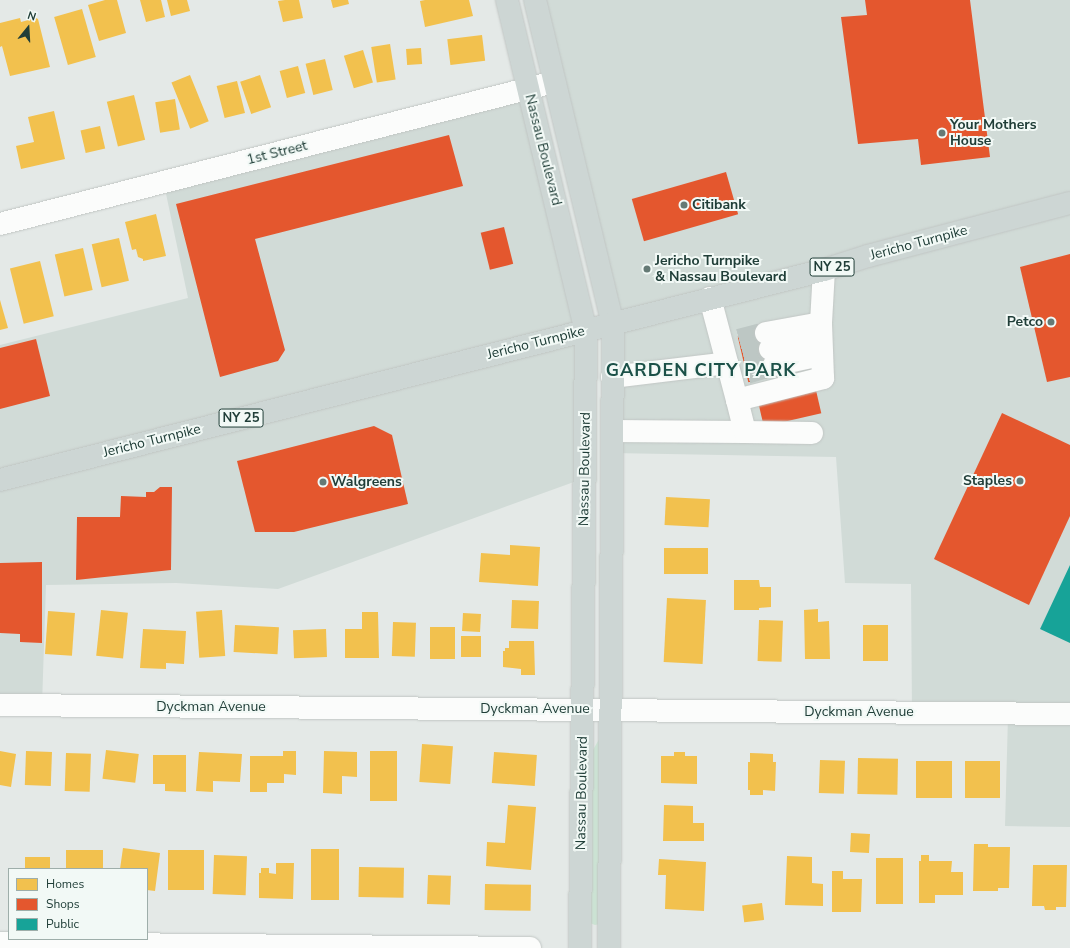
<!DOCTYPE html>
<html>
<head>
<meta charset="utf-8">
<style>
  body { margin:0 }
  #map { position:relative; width:1070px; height:948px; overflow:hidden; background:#e4e9e7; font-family:"Nunito Sans",sans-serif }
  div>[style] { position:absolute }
  .built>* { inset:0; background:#d1dbd7 }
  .green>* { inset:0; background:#cce4d4 }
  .homes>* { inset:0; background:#f2c14e; transform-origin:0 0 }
  .shops>* { inset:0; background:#e4572e; transform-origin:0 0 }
  .public>* { inset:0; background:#17a398 }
  .minor-tunnel>* { height:22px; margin-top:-11px; transform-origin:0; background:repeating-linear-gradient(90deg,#bdc7c4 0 22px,transparent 0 33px) }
  .roads { filter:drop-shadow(0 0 1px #c1c6c4) drop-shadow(0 0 1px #c1c6c4) }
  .minor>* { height:22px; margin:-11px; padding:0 11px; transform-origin:11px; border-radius:11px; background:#fbfcfb }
  .major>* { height:22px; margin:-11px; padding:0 11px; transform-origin:11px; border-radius:11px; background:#cdd6d4 }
  .dots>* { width:11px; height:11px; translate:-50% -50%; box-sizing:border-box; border:2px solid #f2f9f6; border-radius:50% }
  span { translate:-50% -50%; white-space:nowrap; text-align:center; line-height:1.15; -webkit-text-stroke:4px #f2f9f6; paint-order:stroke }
  .shield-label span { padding:1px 3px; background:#f2f9f6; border:1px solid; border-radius:3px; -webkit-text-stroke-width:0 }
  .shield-label { font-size:13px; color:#203e38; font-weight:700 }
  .poi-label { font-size:14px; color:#203e38; font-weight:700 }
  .left { translate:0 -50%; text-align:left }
  .right { translate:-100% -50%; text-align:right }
  .street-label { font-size:14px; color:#203e38 }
  .district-label { font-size:18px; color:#1b5148; font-weight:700; letter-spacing:1px }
  .legend { position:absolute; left:8px; top:868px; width:140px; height:72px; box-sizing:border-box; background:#f2f9f6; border:1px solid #9eaeaa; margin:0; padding:5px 7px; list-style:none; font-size:12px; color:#203e38 }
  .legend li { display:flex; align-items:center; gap:8px; height:20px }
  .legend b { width:20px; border:1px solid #9eaeaa }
  .north { position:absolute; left:8px; top:8px; width:40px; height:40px; -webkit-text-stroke:3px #f2f9f6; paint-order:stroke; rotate:18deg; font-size:11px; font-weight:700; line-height:16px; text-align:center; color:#203e38 }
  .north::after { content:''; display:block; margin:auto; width:14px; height:18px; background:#203e38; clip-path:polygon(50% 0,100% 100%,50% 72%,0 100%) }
</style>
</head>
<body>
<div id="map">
  <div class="built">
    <i style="clip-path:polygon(535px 0,1070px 0,1070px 827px,1005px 826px,1008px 716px,912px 715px,911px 584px,845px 583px,836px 457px,612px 453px,613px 324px)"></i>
    <i style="clip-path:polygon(528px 89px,586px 331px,585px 478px,278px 589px,176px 583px,46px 585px,42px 705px,0 705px,0 345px,188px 298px,165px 189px)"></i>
  </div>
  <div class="green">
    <i style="clip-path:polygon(601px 736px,600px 924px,595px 925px,590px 923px,590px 755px)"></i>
  </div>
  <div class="homes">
    <i style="clip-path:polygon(105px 0,117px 0,126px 33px,99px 41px,88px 5px)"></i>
    <i style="clip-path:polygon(140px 0,161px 0,165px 17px,146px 22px)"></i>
    <i style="clip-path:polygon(167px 0,187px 0,190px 11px,171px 16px)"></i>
    <i style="clip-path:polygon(285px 0,299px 0,303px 18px,283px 22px,278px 1px)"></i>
    <i style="clip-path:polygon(331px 0,348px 0,349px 4px,333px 8px)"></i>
    <i style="clip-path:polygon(425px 0,469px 0,473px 16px,425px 27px,420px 1px)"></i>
    <i style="left:82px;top:9px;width:50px;height:29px;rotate:74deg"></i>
    <i style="clip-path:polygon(20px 18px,21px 22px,36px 18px,38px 19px,50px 67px,10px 76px,2px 46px,0 47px,0 23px)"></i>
    <i style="left:482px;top:35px;width:26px;height:35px;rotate:83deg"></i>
    <i style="left:390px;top:44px;width:36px;height:19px;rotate:81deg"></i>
    <i style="left:421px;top:48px;width:16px;height:15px;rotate:86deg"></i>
    <i style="left:363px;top:50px;width:34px;height:20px;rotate:73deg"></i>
    <i style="left:325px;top:59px;width:32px;height:20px;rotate:76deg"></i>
    <i style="left:298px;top:66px;width:28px;height:19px;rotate:75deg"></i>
    <i style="left:190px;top:75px;width:50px;height:20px;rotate:68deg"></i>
    <i style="left:260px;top:75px;width:34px;height:21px;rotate:71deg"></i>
    <i style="left:237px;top:81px;width:33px;height:21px;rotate:76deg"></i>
    <i style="left:134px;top:95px;width:46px;height:28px;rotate:76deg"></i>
    <i style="left:175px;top:99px;width:31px;height:20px;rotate:81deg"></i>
    <i style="clip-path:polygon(54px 111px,65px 159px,21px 169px,16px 146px,34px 142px,28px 117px)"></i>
    <i style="left:100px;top:126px;width:23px;height:20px;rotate:77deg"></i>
    <i style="clip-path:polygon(156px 214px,166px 256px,143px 261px,143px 259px,138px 257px,136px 249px,132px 250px,125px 222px)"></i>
    <i style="left:119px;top:238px;width:44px;height:28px;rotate:77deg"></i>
    <i style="left:83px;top:248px;width:43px;height:29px;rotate:77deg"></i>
    <i style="left:40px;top:261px;width:57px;height:31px;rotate:76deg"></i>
    <i style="clip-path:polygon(0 300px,8px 328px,0 330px)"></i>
    <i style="left:666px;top:497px;width:44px;height:28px;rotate:3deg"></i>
    <i style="clip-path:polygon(510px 545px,540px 547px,538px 586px,479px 582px,481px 553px,510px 555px)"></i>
    <i style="left:664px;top:548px;width:44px;height:26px"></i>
    <i style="clip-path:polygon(734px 580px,759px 580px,760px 587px,771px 587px,771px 607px,759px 608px,759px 610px,734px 610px)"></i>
    <i style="left:667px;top:598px;width:39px;height:64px;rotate:3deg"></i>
    <i style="left:512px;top:600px;width:27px;height:28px;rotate:2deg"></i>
    <i style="clip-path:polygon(818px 609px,818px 622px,829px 621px,830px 659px,805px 659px,804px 610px)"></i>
    <i style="left:101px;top:610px;width:27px;height:46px;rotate:6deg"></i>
    <i style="left:222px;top:610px;width:46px;height:26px;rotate:86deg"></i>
    <i style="left:48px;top:611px;width:27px;height:43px;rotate:4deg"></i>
    <i style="clip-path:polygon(362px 612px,378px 612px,379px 658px,345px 658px,345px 629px,362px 629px)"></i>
    <i style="left:463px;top:613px;width:18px;height:18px;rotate:3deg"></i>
    <i style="left:759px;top:620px;width:24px;height:41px;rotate:2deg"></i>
    <i style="left:393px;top:622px;width:23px;height:34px;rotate:2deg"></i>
    <i style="left:235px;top:625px;width:44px;height:27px;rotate:3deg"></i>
    <i style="left:863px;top:625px;width:25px;height:36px"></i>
    <i style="left:430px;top:627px;width:25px;height:32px"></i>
    <i style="clip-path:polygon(143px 629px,186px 631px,184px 664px,166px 663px,166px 669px,140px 668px)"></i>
    <i style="left:326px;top:629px;width:28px;height:33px;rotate:88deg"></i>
    <i style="left:461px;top:636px;width:20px;height:21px"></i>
    <i style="clip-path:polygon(509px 641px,534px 641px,535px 675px,521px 675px,521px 669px,503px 667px,503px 651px,505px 651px,505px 648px,509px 648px)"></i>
    <i style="left:422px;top:744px;width:31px;height:38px;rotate:4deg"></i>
    <i style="left:106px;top:750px;width:33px;height:29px;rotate:7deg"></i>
    <i style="clip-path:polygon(0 751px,16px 754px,11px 787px,0 785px)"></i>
    <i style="left:26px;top:751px;width:26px;height:34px;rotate:2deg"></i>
    <i style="clip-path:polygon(283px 751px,296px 751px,296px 775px,284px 774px,284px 783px,267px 783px,267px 792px,250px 792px,250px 756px,283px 756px)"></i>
    <i style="clip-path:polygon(324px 751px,357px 752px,357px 777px,342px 776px,342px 794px,323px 793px)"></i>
    <i style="left:370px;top:751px;width:27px;height:50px"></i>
    <i style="clip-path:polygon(199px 752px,242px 754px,240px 782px,213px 781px,213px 792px,196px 791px)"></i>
    <i style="left:494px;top:752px;width:43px;height:31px;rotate:4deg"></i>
    <i style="clip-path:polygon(674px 752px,685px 752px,685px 756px,697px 756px,697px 784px,661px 783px,661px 756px,674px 756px)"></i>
    <i style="left:66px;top:753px;width:25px;height:38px;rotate:2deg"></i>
    <i style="clip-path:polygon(750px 753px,773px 754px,773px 762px,776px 762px,775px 791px,763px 790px,763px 795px,750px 795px,750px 790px,748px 790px,748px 762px,750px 762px)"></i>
    <i style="clip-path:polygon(153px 755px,186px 755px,186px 792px,165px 791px,165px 784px,153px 784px)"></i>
    <i style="left:858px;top:758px;width:40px;height:36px;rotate:1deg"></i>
    <i style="left:820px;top:760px;width:25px;height:33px;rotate:2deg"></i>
    <i style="left:916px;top:761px;width:36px;height:37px"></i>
    <i style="left:965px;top:761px;width:35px;height:37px"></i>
    <i style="clip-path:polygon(508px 805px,536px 807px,531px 870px,486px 866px,487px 842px,505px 843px)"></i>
    <i style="clip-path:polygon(664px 805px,693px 806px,693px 823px,704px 823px,704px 841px,663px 841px)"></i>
    <i style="left:851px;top:833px;width:19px;height:19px;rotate:3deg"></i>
    <i style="clip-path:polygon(974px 844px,988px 844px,988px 847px,1010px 847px,1009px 888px,998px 888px,998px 891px,973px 891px)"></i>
    <i style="clip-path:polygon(123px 848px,160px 853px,155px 891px,147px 890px,147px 869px,120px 869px)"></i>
    <i style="left:311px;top:849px;width:28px;height:51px"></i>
    <i style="left:66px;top:850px;width:37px;height:19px"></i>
    <i style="left:168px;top:850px;width:36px;height:40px"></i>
    <i style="left:214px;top:855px;width:33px;height:39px;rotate:2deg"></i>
    <i style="clip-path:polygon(921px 855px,929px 855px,929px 861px,952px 861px,951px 872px,963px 872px,963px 895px,935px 895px,935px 903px,919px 903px,919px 861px,921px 861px)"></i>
    <i style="clip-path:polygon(787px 856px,812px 857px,812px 883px,823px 884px,823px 906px,785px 905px)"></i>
    <i style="left:25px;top:857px;width:25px;height:12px"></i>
    <i style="left:876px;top:858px;width:27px;height:46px"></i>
    <i style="clip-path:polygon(659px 859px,706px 862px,704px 911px,665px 909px,666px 875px,658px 875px)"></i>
    <i style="clip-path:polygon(276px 863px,294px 863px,293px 899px,259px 898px,259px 873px,261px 873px,261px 868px,269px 868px,269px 873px,276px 874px)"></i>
    <i style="clip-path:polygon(1033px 865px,1067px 865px,1066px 907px,1056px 907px,1056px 910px,1045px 910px,1044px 906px,1032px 906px)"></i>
    <i style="left:359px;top:867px;width:45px;height:30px;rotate:1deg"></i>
    <i style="clip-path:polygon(832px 871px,843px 871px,843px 879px,862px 879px,861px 912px,832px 912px)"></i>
    <i style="left:428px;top:875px;width:23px;height:29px;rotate:2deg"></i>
    <i style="left:485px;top:884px;width:46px;height:26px;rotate:1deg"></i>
    <i style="left:762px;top:903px;width:17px;height:20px;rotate:83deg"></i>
  </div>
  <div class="shops">
    <i style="clip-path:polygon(865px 0,970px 0,990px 157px,921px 165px,918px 139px,858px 144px,841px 17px,867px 15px)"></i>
    <i style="clip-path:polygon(449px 135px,463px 186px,255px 239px,285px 350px,278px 361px,220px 377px,176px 204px)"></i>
    <i style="left:726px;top:172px;width:44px;height:98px;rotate:74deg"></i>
    <i style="left:504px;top:227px;width:38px;height:24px;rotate:76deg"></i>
    <i style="clip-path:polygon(1070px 254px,1070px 377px,1047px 382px,1020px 267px)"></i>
    <i style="left:766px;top:330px;width:47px;height:29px;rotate:77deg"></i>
    <i style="clip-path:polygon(36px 339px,50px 396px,0 409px,0 348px)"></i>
    <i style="left:815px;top:386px;width:28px;height:59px;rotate:77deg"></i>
    <i style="clip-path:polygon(1002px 413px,1070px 445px,1070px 516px,1029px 605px,934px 559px)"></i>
    <i style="clip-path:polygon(374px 426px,392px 435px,408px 504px,294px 532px,255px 532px,237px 461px)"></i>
    <i style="clip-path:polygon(160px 487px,172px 487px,171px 570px,76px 580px,77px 517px,120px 517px,121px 496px,146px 497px,146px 492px,154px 492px)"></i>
    <i style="clip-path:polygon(42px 562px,42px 643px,20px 642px,20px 634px,0 633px,0 563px)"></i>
  </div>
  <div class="public">
    <i style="clip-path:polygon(1070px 565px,1070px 643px,1040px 629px)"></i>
  </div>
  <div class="minor-tunnel">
    <i style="left:739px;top:340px;width:28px;rotate:-15deg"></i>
    <i style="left:743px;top:355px;width:28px;rotate:-13deg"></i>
    <i style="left:747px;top:373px;width:28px;rotate:-17deg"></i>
  </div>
  <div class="roads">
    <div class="minor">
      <i style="left:0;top:224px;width:572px;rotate:-14.38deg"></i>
      <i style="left:710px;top:298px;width:106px;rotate:75.2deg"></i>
      <i style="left:766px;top:333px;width:56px;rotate:-10.3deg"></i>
      <i style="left:770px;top:349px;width:52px;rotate:-12.2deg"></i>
      <i style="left:774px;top:365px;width:48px;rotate:-12deg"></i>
      <i style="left:612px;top:377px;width:116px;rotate:-6.9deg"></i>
      <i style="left:612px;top:431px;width:133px;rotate:0.4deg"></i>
      <i style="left:745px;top:432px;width:33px;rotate:-104deg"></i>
      <i style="left:737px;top:400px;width:89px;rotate:-14.3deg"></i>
      <i style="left:823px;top:378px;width:55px;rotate:-92.1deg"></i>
      <i style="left:821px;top:323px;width:53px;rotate:-86.8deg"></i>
      <i style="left:745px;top:432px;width:67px;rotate:0.9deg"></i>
      <i style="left:0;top:705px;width:1070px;rotate:0.48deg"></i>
      <i style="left:0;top:943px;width:530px;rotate:0.54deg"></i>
    </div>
    <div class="major">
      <i style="left:507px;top:0;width:340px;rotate:76.6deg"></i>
      <i style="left:586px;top:331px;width:617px;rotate:90.56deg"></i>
      <i style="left:535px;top:0;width:333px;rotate:76.5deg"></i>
      <i style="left:613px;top:324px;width:624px;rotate:90.37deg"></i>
      <i style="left:0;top:480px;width:850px;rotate:-14.3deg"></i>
      <i style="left:824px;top:270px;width:46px;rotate:-17.7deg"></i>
      <i style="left:868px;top:256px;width:209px;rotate:-14.7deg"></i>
    </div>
  </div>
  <div class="dots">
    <i style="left:942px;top:133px;background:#657a75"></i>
    <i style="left:684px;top:205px;background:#657a75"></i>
    <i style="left:647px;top:269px;background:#657a75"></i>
    <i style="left:1051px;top:322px;background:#657a75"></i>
    <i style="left:1020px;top:481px;background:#657a75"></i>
    <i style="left:323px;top:482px;background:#657a75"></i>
  </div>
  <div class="shield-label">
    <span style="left:832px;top:267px">NY 25</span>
    <span style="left:241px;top:418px">NY 25</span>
  </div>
  <div class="poi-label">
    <span class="left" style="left:950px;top:133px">Your Mothers<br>House</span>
    <span class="left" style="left:692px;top:205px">Citibank</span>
    <span class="left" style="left:655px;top:269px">Jericho Turnpike<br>&amp; Nassau Boulevard</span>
    <span class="right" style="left:1043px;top:322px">Petco</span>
    <span class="right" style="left:1012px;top:481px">Staples</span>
    <span class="left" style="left:331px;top:482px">Walgreens</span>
  </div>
  <div class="street-label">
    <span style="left:543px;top:150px;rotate:76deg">Nassau Boulevard</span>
    <span style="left:277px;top:153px;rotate:-14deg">1st Street</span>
    <span style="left:919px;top:243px;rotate:-15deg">Jericho Turnpike</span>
    <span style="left:536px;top:343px;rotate:-14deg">Jericho Turnpike</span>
    <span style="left:152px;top:441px;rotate:-14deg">Jericho Turnpike</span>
    <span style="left:585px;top:469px;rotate:-89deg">Nassau Boulevard</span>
    <span style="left:211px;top:707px">Dyckman Avenue</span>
    <span style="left:535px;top:709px">Dyckman Avenue</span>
    <span style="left:859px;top:712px">Dyckman Avenue</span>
    <span style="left:582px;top:793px;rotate:-89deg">Nassau Boulevard</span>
  </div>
  <div class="district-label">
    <span style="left:701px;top:370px">GARDEN CITY PARK</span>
  </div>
  <ul class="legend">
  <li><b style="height:11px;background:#f2c14e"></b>Homes</li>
  <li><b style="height:11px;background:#e4572e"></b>Shops</li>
  <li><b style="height:11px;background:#17a398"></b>Public</li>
  </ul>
  <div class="north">N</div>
</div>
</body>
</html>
